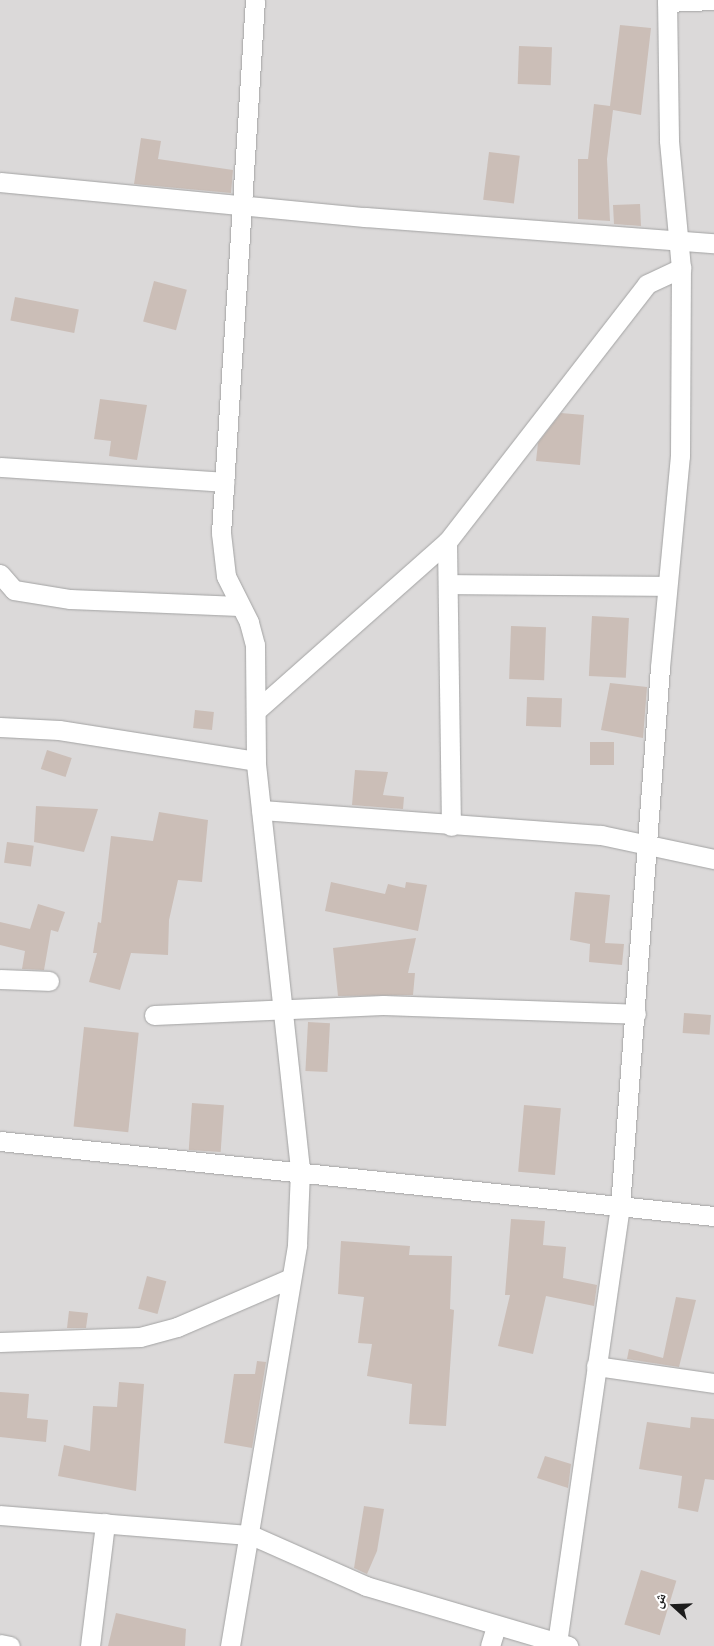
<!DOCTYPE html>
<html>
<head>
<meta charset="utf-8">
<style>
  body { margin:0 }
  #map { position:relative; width:714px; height:1646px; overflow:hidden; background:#efe9e1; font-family:"Sofia Sans Condensed","Noto Naskh Arabic",sans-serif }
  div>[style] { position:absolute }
  .residential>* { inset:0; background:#dbd9d9; transform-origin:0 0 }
  .building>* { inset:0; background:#cbbeb7; transform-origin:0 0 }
  .roads { filter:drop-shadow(0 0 1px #a3a3a3) drop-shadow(0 0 1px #a3a3a3) }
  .street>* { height:19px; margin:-9.5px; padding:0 9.5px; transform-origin:9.5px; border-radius:9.5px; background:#fff }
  span { translate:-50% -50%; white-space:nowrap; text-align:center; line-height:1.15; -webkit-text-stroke:4px #fff; paint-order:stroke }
  .north { position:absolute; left:649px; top:1581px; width:50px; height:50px; -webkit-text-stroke:4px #fff; paint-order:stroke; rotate:290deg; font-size:14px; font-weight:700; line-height:20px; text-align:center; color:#1c1c1c }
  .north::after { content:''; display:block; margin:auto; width:18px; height:22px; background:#1c1c1c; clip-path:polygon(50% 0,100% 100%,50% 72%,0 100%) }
</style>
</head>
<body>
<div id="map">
  <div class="residential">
    <i style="left:0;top:0;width:714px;height:1646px"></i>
  </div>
  <div class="building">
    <i style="clip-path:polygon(620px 25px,651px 28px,641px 115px,613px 110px,607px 159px,610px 221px,578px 219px,578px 159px,588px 159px,594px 104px,610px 106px)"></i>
    <i style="left:519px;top:46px;width:33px;height:38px;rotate:2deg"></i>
    <i style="clip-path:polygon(141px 138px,161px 141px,158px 159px,233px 170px,231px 193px,134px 184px)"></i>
    <i style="left:489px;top:152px;width:31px;height:48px;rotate:7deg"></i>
    <i style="clip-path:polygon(640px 204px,641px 226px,614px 224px,613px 205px)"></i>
    <i style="left:154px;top:281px;width:34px;height:42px;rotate:15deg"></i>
    <i style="left:15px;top:297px;width:65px;height:24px;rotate:11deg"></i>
    <i style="clip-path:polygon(100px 399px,147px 405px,137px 460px,109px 456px,111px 441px,94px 439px)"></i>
    <i style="clip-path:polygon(561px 413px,584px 415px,580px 465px,536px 461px,538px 443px)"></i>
    <i style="left:592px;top:616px;width:37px;height:60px;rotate:3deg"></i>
    <i style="left:511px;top:626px;width:35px;height:53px;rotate:2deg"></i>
    <i style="clip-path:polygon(610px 683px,647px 687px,643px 738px,601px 730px)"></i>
    <i style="left:527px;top:697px;width:35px;height:29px;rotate:2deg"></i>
    <i style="left:195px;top:710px;width:19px;height:18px;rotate:6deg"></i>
    <i style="left:590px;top:742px;width:24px;height:23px"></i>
    <i style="left:47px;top:750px;width:26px;height:20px;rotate:18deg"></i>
    <i style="clip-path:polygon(355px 770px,388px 772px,383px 795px,404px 797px,403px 809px,352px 805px)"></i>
    <i style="clip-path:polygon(36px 806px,98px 809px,84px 852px,34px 842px)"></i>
    <i style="clip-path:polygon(159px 812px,208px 820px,202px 882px,178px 880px,169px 920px,168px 955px,131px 953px,120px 990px,89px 982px,97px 953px,93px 953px,98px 922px,101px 923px,111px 836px,153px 841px)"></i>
    <i style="left:7px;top:842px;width:27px;height:21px;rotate:8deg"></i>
    <i style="clip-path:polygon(331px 882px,385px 894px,388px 884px,405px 888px,406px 882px,427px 885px,418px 931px,325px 911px)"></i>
    <i style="clip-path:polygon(575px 892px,610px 895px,605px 943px,624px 944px,622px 965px,589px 962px,590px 944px,570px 940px)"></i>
    <i style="clip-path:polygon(38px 904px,65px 912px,58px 932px,51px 930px,44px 970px,22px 969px,25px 951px,0 945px,0 922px,30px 929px)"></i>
    <i style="clip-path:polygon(416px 938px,408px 973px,415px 973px,413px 995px,338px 996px,333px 948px)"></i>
    <i style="left:684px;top:1013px;width:27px;height:20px;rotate:4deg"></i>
    <i style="left:308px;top:1022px;width:22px;height:49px;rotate:3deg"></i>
    <i style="left:84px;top:1027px;width:55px;height:100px;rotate:6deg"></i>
    <i style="left:192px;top:1103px;width:32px;height:47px;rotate:4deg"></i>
    <i style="left:524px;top:1105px;width:37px;height:67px;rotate:5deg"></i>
    <i style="clip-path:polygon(511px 1219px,545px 1221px,543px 1245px,566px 1247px,563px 1278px,597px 1285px,594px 1306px,546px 1296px,533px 1354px,498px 1346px,510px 1295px,505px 1295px)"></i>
    <i style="clip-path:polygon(341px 1241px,410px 1246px,409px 1255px,452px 1256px,450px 1309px,454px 1310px,446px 1426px,409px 1424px,412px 1384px,367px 1376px,372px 1344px,358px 1343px,364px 1297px,338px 1294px)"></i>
    <i style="left:147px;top:1276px;width:20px;height:34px;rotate:15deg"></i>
    <i style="clip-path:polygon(676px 1297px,696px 1300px,679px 1367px,627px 1359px,629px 1349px,663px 1358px)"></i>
    <i style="clip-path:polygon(69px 1311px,88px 1313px,86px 1328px,67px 1328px)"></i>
    <i style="clip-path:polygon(257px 1361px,266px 1362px,252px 1448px,224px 1443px,234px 1374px,255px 1374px)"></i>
    <i style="clip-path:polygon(119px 1382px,144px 1384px,136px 1491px,58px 1476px,64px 1445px,90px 1451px,93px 1406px,117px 1407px)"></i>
    <i style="clip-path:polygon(0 1392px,29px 1394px,27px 1418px,48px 1420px,46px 1442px,0 1437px)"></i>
    <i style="clip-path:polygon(691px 1417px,714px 1419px,714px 1480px,705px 1479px,698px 1512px,678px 1508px,682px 1476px,639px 1469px,647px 1422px,690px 1428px)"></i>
    <i style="clip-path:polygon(545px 1456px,571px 1464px,568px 1488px,537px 1478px)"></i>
    <i style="clip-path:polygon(364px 1506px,384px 1509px,377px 1551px,367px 1574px,354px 1568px)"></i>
    <i style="left:641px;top:1570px;width:37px;height:57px;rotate:17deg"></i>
    <i style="clip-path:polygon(116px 1613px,186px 1629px,185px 1646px,108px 1646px)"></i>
  </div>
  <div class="roads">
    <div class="street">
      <i style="left:667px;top:2px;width:46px;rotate:-2.5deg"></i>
      <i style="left:0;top:182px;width:367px;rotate:5.5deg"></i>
      <i style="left:365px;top:217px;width:350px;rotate:4.3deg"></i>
      <i style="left:0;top:467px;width:225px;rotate:3.8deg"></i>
      <i style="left:447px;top:542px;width:284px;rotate:89.2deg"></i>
      <i style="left:0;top:574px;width:21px;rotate:49deg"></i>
      <i style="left:14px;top:590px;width:57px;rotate:9.1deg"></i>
      <i style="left:70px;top:599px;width:169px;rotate:2.4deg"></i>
      <i style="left:448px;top:584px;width:219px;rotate:0.5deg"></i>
      <i style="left:258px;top:709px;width:252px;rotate:-41.5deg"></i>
      <i style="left:447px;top:542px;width:326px;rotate:-52.2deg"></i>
      <i style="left:647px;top:284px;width:38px;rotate:-25deg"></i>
      <i style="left:0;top:727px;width:59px;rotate:2.9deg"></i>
      <i style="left:59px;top:730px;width:199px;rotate:8.9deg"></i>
      <i style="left:261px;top:810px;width:341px;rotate:4.2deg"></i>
      <i style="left:601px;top:835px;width:116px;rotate:12deg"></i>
      <i style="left:0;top:979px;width:49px;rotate:2.3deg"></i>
      <i style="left:154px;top:1015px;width:229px;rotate:-2.5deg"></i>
      <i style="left:383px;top:1005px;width:253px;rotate:2deg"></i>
      <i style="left:0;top:1141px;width:718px;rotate:6deg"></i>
      <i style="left:0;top:1342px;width:140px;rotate:-2deg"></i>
      <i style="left:140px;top:1337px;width:38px;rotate:-15deg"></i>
      <i style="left:177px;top:1327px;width:124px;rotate:-23.3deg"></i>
      <i style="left:596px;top:1366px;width:119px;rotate:8.2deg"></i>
      <i style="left:0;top:1515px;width:252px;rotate:4.6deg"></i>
      <i style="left:251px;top:1535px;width:126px;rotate:23.9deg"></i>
      <i style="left:366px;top:1586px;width:211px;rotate:16.5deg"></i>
      <i style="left:557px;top:1643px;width:441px;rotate:-81.8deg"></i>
      <i style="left:620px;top:1207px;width:541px;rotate:-85.76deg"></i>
      <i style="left:660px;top:667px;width:212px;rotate:-84.6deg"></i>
      <i style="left:680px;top:456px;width:188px;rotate:-89.7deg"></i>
      <i style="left:681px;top:268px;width:129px;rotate:-95.4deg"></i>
      <i style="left:669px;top:140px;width:140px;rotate:-90.8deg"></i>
      <i style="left:0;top:1644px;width:10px;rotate:11deg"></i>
      <i style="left:90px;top:1646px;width:124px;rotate:-83deg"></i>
      <i style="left:230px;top:1646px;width:407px;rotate:-80.5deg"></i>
      <i style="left:297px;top:1245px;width:76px;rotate:-87.7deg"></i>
      <i style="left:300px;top:1169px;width:410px;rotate:-96.2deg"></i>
      <i style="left:256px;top:761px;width:116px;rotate:-90.5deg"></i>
      <i style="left:255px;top:645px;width:24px;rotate:-105deg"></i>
      <i style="left:249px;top:622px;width:51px;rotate:-116.6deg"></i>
      <i style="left:226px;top:576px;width:43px;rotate:-96.6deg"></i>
      <i style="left:221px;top:533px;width:534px;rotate:-86.35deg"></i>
      <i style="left:490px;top:1646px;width:21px;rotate:-73deg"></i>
    </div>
  </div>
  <div class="north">ش</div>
</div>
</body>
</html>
